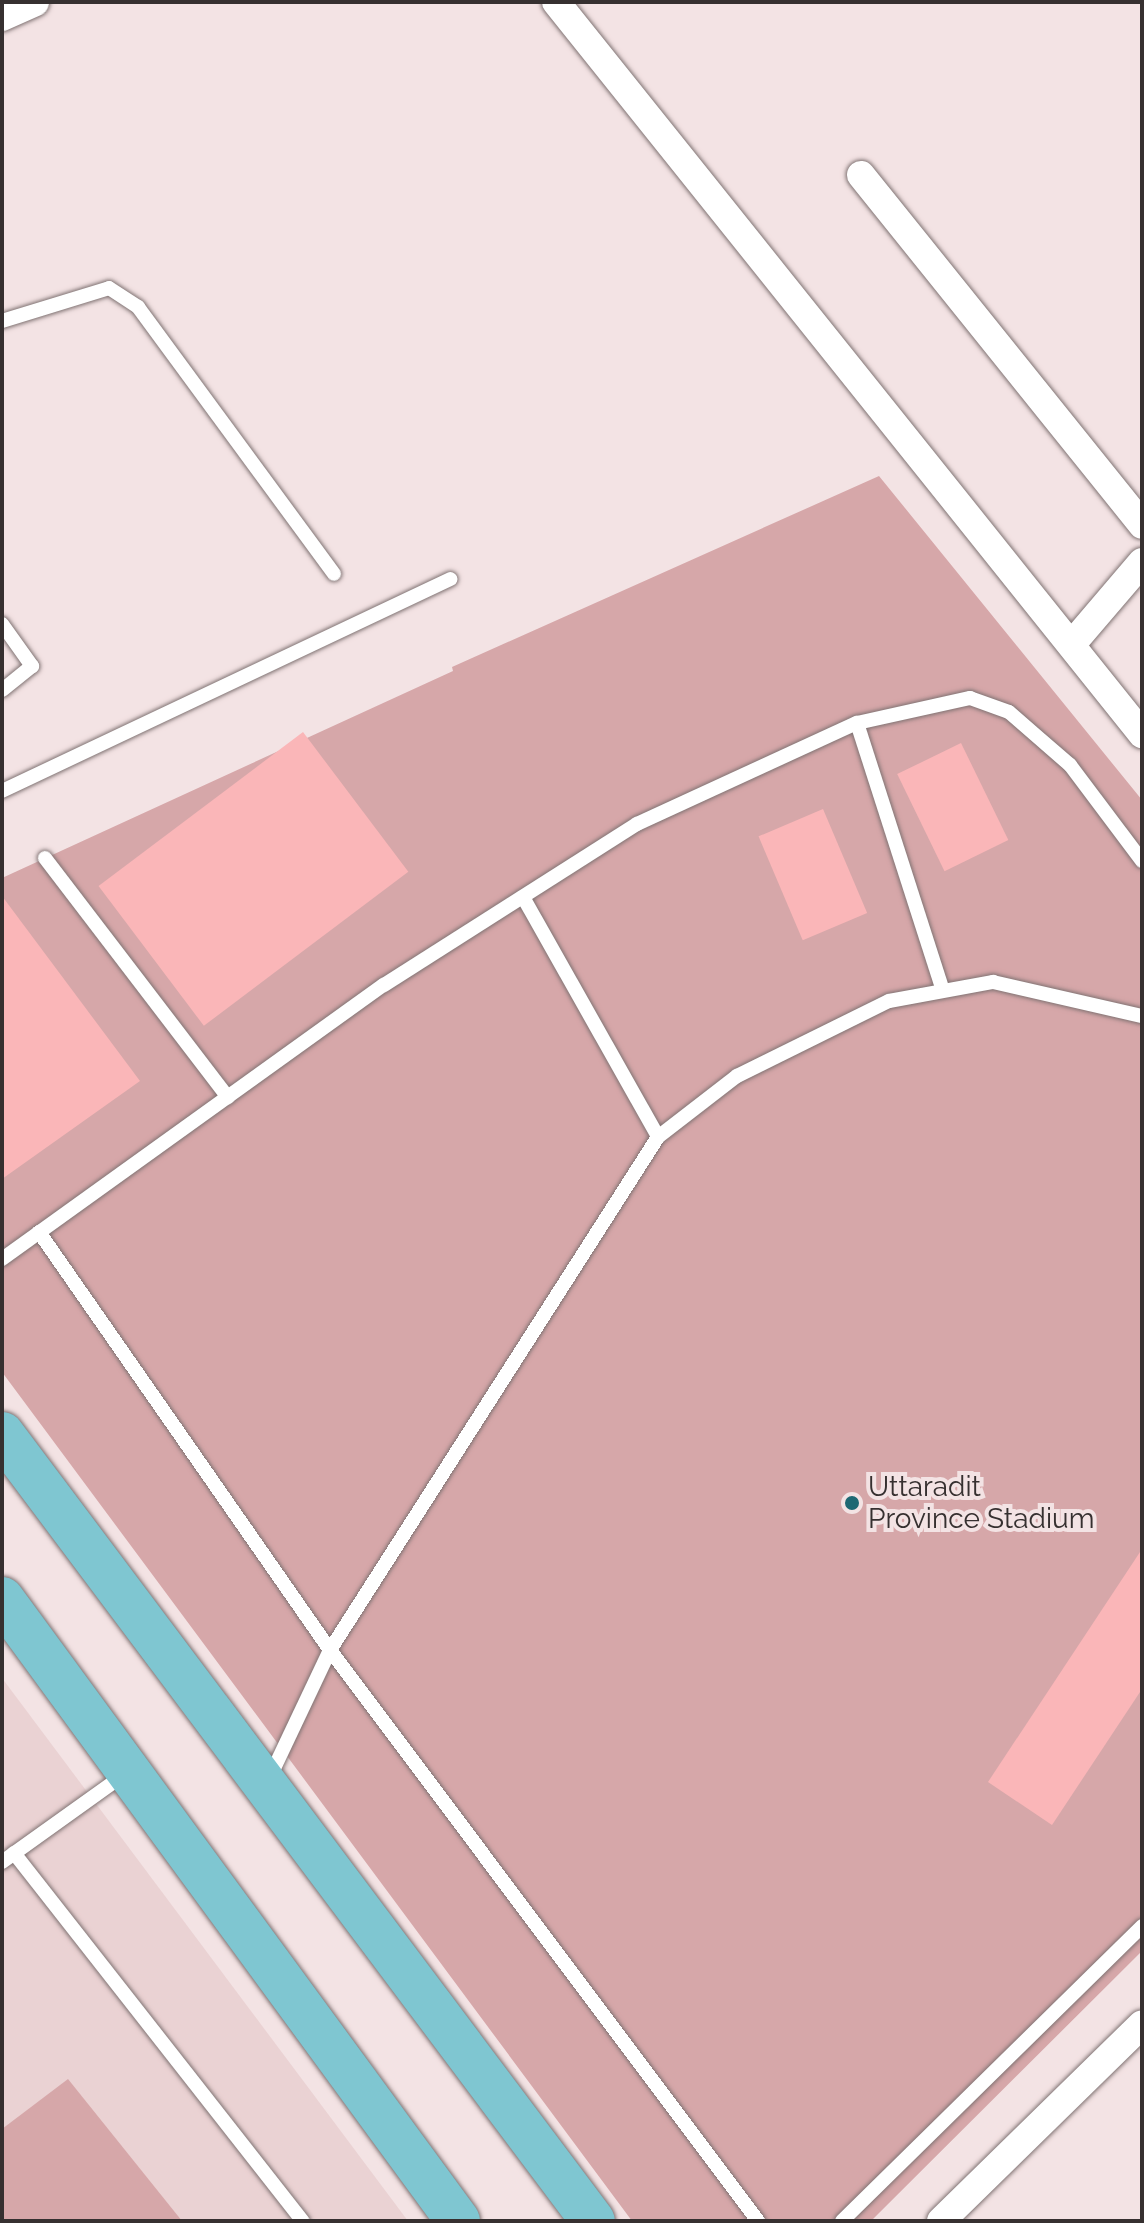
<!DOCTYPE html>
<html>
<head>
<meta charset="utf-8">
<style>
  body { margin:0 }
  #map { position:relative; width:1144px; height:2223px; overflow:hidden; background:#f3e3e4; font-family:Raleway,sans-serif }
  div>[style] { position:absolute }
  .built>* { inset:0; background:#ead2d3 }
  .green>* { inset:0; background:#d6a7a9 }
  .building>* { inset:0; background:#fab6b8; transform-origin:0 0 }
  .roads { filter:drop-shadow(0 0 2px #807373) drop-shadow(0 0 2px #807373) }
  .lane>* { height:14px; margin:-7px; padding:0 7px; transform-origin:7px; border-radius:7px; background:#fff }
  .street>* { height:28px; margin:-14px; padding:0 14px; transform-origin:14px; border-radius:14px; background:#fff }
  .primary>* { height:44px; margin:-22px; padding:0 22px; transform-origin:22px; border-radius:22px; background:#7fc6d1 }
  .dots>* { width:22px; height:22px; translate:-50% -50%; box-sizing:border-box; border:4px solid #f3e3e4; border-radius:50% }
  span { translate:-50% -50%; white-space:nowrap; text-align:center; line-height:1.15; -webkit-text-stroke:8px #f3e3e4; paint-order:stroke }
  .poi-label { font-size:28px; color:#363030 }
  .left { translate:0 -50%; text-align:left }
  .frame { position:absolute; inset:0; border:4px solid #363030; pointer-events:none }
</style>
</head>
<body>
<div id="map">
  <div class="built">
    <i style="clip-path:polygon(2px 1678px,408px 2221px,2px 2221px)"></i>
  </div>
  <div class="green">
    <i style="clip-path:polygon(879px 476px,1142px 800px,1142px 1951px,871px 2221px,632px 2221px,2px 1372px,2px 878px,453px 671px,452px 667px)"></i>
    <i style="clip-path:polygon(68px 2079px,182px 2221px,2px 2221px,2px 2129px)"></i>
  </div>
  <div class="building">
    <i style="left:303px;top:732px;width:175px;height:256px;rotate:53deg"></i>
    <i style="left:961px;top:743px;width:108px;height:71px;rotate:64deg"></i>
    <i style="left:823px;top:809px;width:113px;height:70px;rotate:67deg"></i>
    <i style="clip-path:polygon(2px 896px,140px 1081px,2px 1179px)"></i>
    <i style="clip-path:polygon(1142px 1549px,1142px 1689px,1052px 1825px,988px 1782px)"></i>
  </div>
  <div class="roads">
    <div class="lane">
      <i style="left:2px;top:321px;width:112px;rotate:-17.1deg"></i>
      <i style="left:109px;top:288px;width:35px;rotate:33deg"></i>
      <i style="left:138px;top:307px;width:331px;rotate:53.7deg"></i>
      <i style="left:2px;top:624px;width:52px;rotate:54.5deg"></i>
      <i style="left:32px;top:666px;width:38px;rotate:141deg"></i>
      <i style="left:857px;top:723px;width:281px;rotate:72.2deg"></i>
      <i style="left:2px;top:791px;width:496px;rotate:-25.3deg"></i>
      <i style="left:45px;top:858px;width:301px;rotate:52.6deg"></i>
      <i style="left:523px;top:897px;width:275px;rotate:60.6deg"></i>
      <i style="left:39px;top:1232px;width:509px;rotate:55.16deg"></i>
      <i style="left:330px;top:1650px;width:714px;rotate:53.15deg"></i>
      <i style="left:2px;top:1259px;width:470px;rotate:-35.7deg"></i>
      <i style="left:384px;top:985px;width:300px;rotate:-32.5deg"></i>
      <i style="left:637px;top:824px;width:242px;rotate:-24.7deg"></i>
      <i style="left:857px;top:723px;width:116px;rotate:-12.5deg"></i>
      <i style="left:970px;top:698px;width:41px;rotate:19.7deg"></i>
      <i style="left:1009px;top:712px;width:81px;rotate:41deg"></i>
      <i style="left:1070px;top:765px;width:120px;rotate:53.1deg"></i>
      <i style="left:269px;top:1779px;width:143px;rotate:-64.7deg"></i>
      <i style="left:330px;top:1650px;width:609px;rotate:-57.41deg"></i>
      <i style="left:658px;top:1137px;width:100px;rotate:-37.7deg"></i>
      <i style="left:737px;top:1076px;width:169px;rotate:-26.3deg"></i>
      <i style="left:889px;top:1001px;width:106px;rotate:-10.4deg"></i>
      <i style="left:993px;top:982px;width:153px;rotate:12.9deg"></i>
      <i style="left:14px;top:1853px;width:468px;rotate:51.9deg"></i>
      <i style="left:2px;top:1862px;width:151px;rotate:-35.6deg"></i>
      <i style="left:842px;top:2221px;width:421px;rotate:-44.5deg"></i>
    </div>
    <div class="street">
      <i style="left:556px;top:2px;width:938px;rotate:51.32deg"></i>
      <i style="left:2px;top:17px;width:36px;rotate:-24deg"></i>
      <i style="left:861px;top:175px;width:449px;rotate:51.2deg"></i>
      <i style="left:1072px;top:644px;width:108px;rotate:-49.5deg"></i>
      <i style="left:941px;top:2221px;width:281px;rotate:-44.4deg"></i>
    </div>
    <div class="primary">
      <i style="left:2px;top:1434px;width:984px;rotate:53.1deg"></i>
      <i style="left:2px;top:1599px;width:771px;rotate:53.75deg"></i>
    </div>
  </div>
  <div class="dots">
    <i style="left:852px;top:1503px;background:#1e6873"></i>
  </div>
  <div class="poi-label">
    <span class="left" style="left:868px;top:1503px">Uttaradit<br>Province Stadium</span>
  </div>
  <div class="frame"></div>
</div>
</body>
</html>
